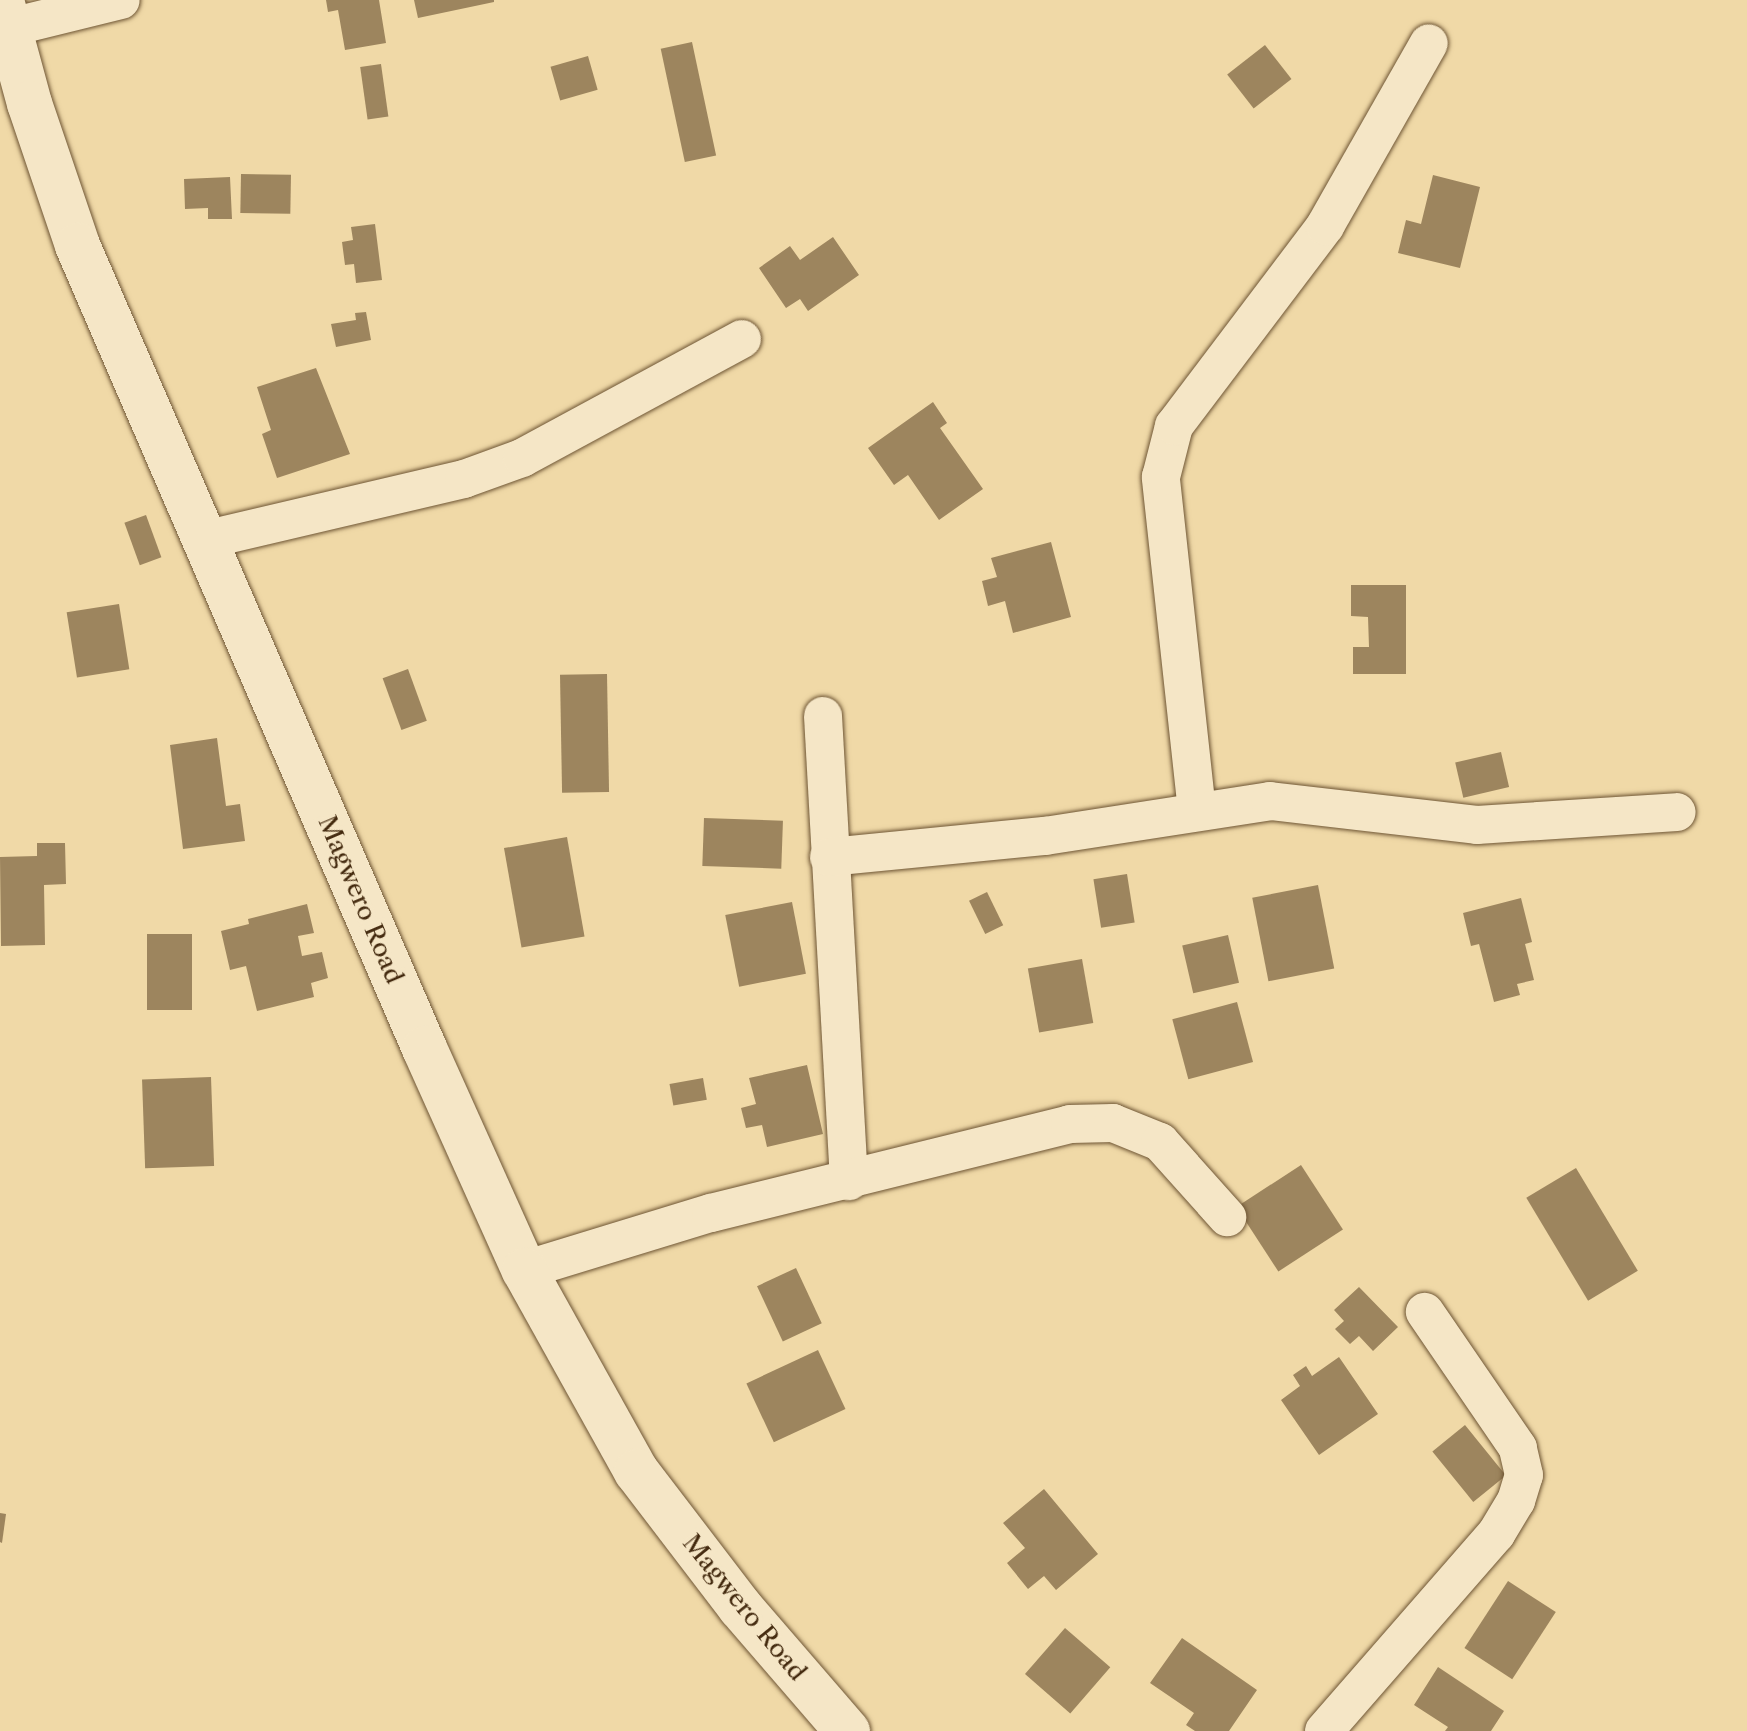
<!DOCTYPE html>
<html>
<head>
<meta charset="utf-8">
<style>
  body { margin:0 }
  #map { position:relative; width:1747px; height:1731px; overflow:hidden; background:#f0d9a7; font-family:"Libre Caslon Text",serif }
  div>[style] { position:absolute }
  .building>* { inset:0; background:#9d855e; transform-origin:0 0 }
  .roads { filter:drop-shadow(0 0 2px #6e5534) drop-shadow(0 0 2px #6e5534) }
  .minor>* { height:38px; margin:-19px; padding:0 19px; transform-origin:19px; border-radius:19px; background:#f5e6c6 }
  .tertiary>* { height:45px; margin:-22.5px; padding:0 22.5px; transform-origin:22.5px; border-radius:22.5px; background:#f5e6c6 }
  span { translate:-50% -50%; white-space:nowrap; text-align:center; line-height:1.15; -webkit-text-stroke:8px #f5e6c6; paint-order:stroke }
  .street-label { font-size:25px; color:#43290e }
</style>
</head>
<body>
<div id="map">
  <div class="building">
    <i style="clip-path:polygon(326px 0,379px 0,386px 43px,345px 50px,338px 10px,328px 12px)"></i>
    <i style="clip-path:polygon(414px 0,494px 0,494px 2px,418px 18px)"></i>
    <i style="left:692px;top:42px;width:116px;height:32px;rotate:78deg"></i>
    <i style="left:1265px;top:45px;width:43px;height:48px;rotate:52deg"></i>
    <i style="left:588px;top:56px;width:35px;height:39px;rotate:74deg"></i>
    <i style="left:381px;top:64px;width:53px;height:21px;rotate:82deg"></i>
    <i style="left:241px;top:174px;width:50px;height:39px;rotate:1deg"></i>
    <i style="clip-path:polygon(1433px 175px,1480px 187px,1460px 268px,1398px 253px,1406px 220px,1421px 224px)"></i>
    <i style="clip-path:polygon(230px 177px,232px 219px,208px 219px,208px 208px,185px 209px,184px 179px)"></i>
    <i style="clip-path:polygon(375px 224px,382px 280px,356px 283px,354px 264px,345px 265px,342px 242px,353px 240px,351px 227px)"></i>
    <i style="clip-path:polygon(833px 237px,859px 275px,808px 311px,800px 299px,786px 308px,759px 268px,790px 246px,800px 260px)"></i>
    <i style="clip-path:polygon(366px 312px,371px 340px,336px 347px,331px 324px,356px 320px,355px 313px)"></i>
    <i style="clip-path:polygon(316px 368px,350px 454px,277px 478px,262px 434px,271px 430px,257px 387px)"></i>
    <i style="clip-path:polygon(933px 402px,947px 423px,940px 428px,983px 489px,939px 520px,908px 475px,894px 485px,868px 448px)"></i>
    <i style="left:146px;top:515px;width:45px;height:23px;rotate:70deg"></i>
    <i style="clip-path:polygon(1051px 542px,1071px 617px,1013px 633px,1005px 601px,988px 606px,982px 581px,997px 577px,991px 558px)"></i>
    <i style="clip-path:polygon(1351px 585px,1406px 585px,1406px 674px,1353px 674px,1353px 647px,1369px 647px,1368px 617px,1351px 616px)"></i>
    <i style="left:119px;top:604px;width:66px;height:53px;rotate:81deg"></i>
    <i style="left:408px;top:669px;width:55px;height:27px;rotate:70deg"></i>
    <i style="left:607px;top:674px;width:118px;height:47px;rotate:89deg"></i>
    <i style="clip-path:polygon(217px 738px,226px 806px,240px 804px,245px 841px,183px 849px,170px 745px)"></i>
    <i style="left:1501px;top:752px;width:36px;height:47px;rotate:77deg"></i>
    <i style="left:704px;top:818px;width:79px;height:48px;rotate:2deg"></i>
    <i style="left:567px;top:837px;width:101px;height:64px;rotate:80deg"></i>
    <i style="clip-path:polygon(37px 843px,65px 843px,66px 884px,44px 885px,45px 945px,1px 946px,0 857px,37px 856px)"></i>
    <i style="left:1127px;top:874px;width:49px;height:34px;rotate:81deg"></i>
    <i style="left:1318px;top:885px;width:85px;height:67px;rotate:79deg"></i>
    <i style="left:987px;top:892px;width:37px;height:20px;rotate:64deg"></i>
    <i style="clip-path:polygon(1521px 898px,1532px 942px,1525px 944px,1534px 980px,1517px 984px,1520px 995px,1494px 1002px,1479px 944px,1471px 946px,1463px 913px)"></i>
    <i style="left:792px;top:902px;width:73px;height:68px;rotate:79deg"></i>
    <i style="clip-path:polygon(307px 904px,314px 933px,298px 936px,302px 956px,322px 952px,328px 978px,311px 983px,314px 997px,257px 1011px,246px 966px,230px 970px,221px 931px,249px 924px,248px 919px)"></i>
    <i style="left:147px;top:934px;width:45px;height:76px"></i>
    <i style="left:1228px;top:935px;width:49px;height:47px;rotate:77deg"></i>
    <i style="left:1082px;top:959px;width:65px;height:55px;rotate:80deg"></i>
    <i style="left:1237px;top:1002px;width:62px;height:67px;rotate:75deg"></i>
    <i style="clip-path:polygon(807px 1065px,823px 1134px,767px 1147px,762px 1125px,746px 1128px,741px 1108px,756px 1104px,749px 1078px)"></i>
    <i style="left:211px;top:1077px;width:89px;height:69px;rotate:88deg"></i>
    <i style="left:703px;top:1078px;width:22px;height:34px;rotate:80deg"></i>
    <i style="left:1301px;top:1165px;width:77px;height:77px;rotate:57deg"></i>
    <i style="left:1576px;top:1168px;width:120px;height:58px;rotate:59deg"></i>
    <i style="left:796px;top:1268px;width:61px;height:43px;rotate:65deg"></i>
    <i style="clip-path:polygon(1359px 1287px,1398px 1327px,1373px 1351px,1359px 1336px,1350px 1344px,1335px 1329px,1344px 1321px,1334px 1310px)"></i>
    <i style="left:818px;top:1350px;width:65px;height:79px;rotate:65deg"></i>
    <i style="clip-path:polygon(1339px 1357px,1378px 1414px,1319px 1455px,1281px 1400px,1300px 1386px,1293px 1375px,1306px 1366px,1312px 1376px)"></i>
    <i style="left:1465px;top:1425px;width:65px;height:42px;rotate:51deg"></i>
    <i style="clip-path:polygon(1044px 1489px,1098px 1554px,1056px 1590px,1044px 1576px,1028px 1589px,1007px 1563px,1025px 1548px,1003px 1523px)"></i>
    <i style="clip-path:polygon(0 1513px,6px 1514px,2px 1543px,0 1542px)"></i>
    <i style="left:1508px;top:1581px;width:57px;height:80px;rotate:33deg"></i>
    <i style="left:1065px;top:1628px;width:60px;height:61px;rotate:41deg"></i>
    <i style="clip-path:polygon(1182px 1638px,1257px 1690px,1229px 1731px,1195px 1731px,1186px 1725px,1194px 1713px,1150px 1683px)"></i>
    <i style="clip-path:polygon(1438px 1667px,1504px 1711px,1491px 1731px,1445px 1731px,1448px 1727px,1414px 1705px)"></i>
  </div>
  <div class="roads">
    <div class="minor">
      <i style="left:7px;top:28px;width:117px;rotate:-13.8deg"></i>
      <i style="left:204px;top:540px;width:267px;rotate:-13.2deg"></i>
      <i style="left:464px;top:479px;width:62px;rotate:-19.9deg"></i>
      <i style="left:522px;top:458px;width:250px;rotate:-28.4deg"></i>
      <i style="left:823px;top:716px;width:466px;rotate:86.8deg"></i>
      <i style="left:1197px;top:811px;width:336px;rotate:-96.2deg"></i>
      <i style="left:1161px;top:477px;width:53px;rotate:-75.7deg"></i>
      <i style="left:1174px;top:426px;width:251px;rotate:-52.9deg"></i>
      <i style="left:1325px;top:226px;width:210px;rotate:-60.4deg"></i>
      <i style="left:829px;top:857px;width:217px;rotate:-5.6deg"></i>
      <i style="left:1045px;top:836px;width:228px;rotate:-8.8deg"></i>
      <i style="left:1270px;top:801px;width:208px;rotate:6.6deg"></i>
      <i style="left:1477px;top:825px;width:200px;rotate:-3.7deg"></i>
      <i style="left:524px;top:1270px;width:195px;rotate:-17deg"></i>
      <i style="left:711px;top:1213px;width:370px;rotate:-13.9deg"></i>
      <i style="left:1070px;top:1124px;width:43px;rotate:-1.3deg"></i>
      <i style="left:1113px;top:1123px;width:51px;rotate:22deg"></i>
      <i style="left:1160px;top:1142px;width:101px;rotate:48.2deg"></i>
      <i style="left:1324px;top:1731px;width:262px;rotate:-48.9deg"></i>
      <i style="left:1496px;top:1534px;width:39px;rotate:-59deg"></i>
      <i style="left:1516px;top:1501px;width:27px;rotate:-73deg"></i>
      <i style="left:1524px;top:1475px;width:28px;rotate:-103deg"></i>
      <i style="left:1518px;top:1448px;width:165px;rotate:-124.4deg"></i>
    </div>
    <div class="tertiary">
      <i style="left:1px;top:0;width:107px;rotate:74.8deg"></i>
      <i style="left:29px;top:103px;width:150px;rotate:71.3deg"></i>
      <i style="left:77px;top:245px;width:875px;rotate:66.63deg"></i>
      <i style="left:424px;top:1048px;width:243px;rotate:65.8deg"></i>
      <i style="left:524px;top:1270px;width:230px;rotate:60.9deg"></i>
      <i style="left:636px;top:1471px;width:171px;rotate:52.6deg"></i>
      <i style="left:740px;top:1607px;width:164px;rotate:49.2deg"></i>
    </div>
  </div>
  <div class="street-label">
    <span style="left:360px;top:900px;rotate:67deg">Magwero Road</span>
    <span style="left:744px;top:1608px;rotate:51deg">Magwero Road</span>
  </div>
</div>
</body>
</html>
